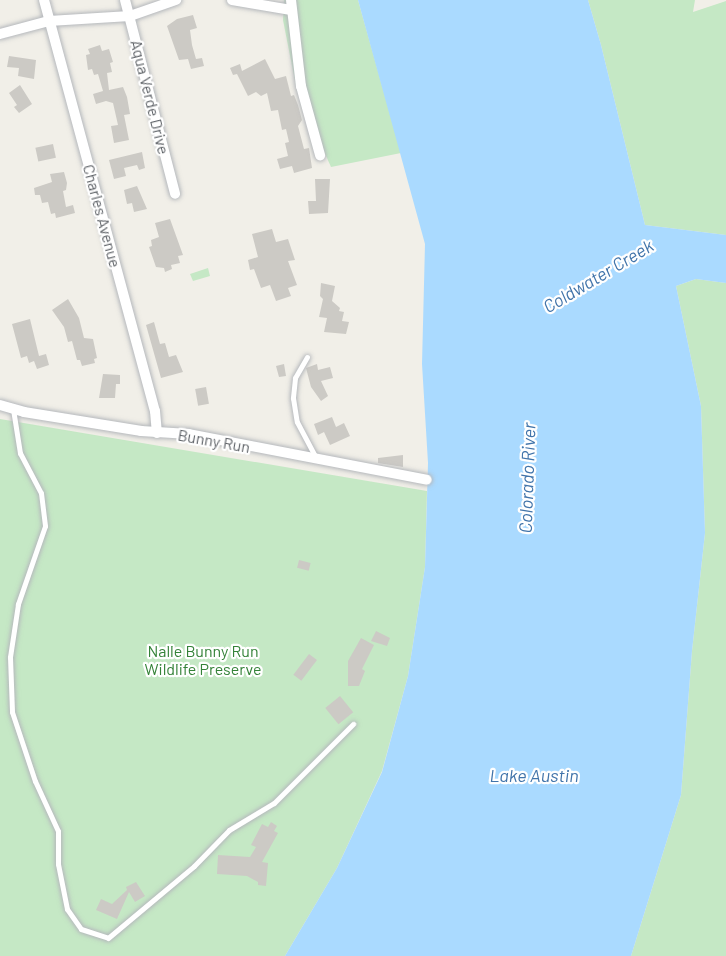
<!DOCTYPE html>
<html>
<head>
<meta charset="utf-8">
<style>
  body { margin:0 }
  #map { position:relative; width:726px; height:956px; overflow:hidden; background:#f1efe8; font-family:Barlow,sans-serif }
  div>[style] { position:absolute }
  .green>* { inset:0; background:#c5e8c5 }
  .water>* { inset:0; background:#aadaff }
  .building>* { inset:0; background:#cccac5; transform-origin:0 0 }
  .roads { filter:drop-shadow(0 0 2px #b5b8bc) drop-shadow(0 0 2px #b5b8bc) }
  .lane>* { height:5px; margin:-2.5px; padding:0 2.5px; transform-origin:2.5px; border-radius:2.5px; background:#fff }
  .street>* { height:10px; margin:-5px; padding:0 5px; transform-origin:5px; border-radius:5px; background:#fff }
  span { translate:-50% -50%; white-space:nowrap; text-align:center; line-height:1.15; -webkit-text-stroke:4.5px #fff; paint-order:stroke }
  .street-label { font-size:16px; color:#5f6368 }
  .park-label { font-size:16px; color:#348238 }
  .water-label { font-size:18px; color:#4174aa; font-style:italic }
</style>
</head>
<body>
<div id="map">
  <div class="green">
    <i style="clip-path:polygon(284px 0,358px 0,401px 153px,331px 167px,297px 91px,283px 20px)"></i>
    <i style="clip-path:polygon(588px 0,695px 0,693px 12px,726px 1px,726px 235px,645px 225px,601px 45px)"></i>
    <i style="clip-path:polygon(208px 268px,210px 276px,193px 281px,190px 274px)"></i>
    <i style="clip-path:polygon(696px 279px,726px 283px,726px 956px,631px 956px,681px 795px,692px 651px,705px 533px,701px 406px,676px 286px)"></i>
    <i style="clip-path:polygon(0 419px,427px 491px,425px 567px,408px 676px,382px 771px,337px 868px,285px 956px,0 956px)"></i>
  </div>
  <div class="water">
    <i style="clip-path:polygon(358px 0,588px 0,601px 45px,645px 225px,726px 235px,726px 283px,696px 279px,676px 286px,701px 406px,705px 533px,692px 651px,681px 795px,631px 956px,285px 956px,337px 868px,382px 772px,408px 676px,425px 567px,428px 463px,422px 364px,425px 244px)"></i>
  </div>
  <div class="building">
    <i style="clip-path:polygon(193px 15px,197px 28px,190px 30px,192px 45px,196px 59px,202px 58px,204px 66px,191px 69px,188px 59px,179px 60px,167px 26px,177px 19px)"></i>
    <i style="clip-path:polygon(100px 45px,102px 51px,109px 49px,113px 62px,110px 63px,112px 72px,107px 73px,109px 90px,123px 87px,127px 97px,130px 114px,124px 115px,129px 140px,114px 143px,111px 126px,118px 125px,113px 103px,106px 101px,96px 104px,93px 94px,103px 91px,98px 74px,94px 75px,92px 69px,88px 70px,86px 55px,90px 54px,88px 49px)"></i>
    <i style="clip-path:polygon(9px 56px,36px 60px,34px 79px,18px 76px,19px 68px,7px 67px)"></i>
    <i style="clip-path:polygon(265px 59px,275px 79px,286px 76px,291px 96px,294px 95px,298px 105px,302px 120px,298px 126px,304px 149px,309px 148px,312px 168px,294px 173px,292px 166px,280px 169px,277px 159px,288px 156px,285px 143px,289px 142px,286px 129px,282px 130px,278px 110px,271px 111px,267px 93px,261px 96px,256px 92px,248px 96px,237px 74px,233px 75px,230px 68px,240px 64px,242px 71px)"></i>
    <i style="clip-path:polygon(20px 85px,32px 104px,19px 113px,14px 107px,17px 105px,9px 93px)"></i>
    <i style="left:53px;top:144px;width:14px;height:18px;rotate:78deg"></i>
    <i style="clip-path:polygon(142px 152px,145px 168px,139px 170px,137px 165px,124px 168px,126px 176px,114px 179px,109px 160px)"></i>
    <i style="clip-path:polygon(64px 172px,67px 183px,66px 190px,63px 191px,66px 207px,73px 205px,75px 213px,56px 218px,55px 213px,51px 214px,48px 202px,42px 203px,40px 195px,35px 195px,34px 188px,52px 182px,50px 174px)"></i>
    <i style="clip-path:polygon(315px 179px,330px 179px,328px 213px,309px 214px,308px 201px,316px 201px)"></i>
    <i style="clip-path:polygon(137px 186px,147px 209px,134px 212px,132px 203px,127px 204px,124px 190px)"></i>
    <i style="clip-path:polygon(170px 219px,183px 255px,178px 256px,180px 263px,171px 265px,172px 269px,165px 272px,164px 268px,156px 267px,149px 247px,152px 246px,151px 240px,159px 237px,155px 223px)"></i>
    <i style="clip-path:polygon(272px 229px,276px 242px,288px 239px,295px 260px,288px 261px,297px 285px,288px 288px,291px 296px,276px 301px,270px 285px,261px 288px,254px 269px,250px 270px,248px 260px,258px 257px,252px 234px)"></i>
    <i style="clip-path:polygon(321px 283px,335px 286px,332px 301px,340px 308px,339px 311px,344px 312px,342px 321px,349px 322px,346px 334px,324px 332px,327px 318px,319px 317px,323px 299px,320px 296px)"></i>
    <i style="clip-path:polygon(68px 299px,79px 318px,84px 338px,93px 339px,97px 358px,94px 359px,95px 363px,82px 366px,80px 360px,77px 360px,72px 341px,68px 342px,64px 327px,52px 310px)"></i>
    <i style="clip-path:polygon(30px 319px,39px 356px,46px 354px,49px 365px,37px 369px,34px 361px,29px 363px,27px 356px,21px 358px,12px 324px)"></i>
    <i style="clip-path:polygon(154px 322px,160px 344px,165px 343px,169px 357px,176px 355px,183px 372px,161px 378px,146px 325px)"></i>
    <i style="clip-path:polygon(284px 364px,286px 376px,279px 377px,276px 366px)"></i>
    <i style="clip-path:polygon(317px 364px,318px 370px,330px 367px,333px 378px,321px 381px,328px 396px,321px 401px,311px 387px,306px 368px)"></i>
    <i style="clip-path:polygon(103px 374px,120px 375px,120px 384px,116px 384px,115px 398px,99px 398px)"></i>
    <i style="left:206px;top:387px;width:17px;height:11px;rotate:80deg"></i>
    <i style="clip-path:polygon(332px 417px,336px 427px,344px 423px,350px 436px,330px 445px,324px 432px,318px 435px,314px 424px)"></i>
    <i style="clip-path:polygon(403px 455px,403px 467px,378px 463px,378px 458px)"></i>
    <i style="left:299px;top:560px;width:12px;height:8px;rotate:14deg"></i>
    <i style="clip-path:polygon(376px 631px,390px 638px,387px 646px,371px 641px)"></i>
    <i style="clip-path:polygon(361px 638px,374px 645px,362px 669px,365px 671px,359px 686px,348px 686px,348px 661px)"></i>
    <i style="left:309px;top:654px;width:10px;height:26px;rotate:37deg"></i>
    <i style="left:340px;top:696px;width:21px;height:19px;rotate:51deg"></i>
    <i style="clip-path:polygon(271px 822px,277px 826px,274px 831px,278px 833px,262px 862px,268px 863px,266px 886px,258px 885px,258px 882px,247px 876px,217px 874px,218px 855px,250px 857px,256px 847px,251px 845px,262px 824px,268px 827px)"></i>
    <i style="clip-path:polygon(136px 882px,145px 896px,135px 902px,129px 892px,117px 919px,96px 910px,101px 899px,112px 904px,127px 890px,126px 887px)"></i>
  </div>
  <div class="roads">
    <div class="lane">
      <i style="left:307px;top:357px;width:24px;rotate:120deg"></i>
      <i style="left:295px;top:378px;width:20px;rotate:96deg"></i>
      <i style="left:293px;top:398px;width:24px;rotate:81deg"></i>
      <i style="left:297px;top:422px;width:40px;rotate:62deg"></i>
      <i style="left:13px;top:409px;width:45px;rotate:81deg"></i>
      <i style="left:20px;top:453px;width:45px;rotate:62.3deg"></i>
      <i style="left:41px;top:493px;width:33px;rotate:83deg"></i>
      <i style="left:45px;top:526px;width:83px;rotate:109.1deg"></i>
      <i style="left:18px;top:604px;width:54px;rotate:98.6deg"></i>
      <i style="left:10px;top:657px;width:55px;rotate:87.9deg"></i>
      <i style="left:12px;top:712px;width:73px;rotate:71.6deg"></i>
      <i style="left:35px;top:781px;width:55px;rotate:65.3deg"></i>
      <i style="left:58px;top:831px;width:33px;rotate:90deg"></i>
      <i style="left:58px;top:864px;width:46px;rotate:78.7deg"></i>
      <i style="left:67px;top:909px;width:24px;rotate:55deg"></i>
      <i style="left:81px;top:929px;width:28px;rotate:18deg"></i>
      <i style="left:108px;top:938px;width:112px;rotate:-39.9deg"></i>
      <i style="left:194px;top:866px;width:50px;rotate:-45.8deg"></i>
      <i style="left:229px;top:830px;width:52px;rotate:-31deg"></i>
      <i style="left:274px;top:803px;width:112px;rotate:-45deg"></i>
    </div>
    <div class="street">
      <i style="left:44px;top:0;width:426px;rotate:74.9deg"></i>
      <i style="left:155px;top:411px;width:22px;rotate:85deg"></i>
      <i style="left:125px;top:0;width:200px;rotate:75.5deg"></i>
      <i style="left:232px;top:0;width:60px;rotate:9.6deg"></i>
      <i style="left:291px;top:0;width:87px;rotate:83.4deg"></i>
      <i style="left:301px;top:86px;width:72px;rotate:74.6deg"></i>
      <i style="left:0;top:34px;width:51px;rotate:-14.9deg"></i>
      <i style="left:49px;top:21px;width:81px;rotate:-3.5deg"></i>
      <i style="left:130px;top:16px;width:49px;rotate:-19.2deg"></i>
      <i style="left:0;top:405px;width:25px;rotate:16deg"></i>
      <i style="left:24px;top:412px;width:119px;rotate:9.2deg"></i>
      <i style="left:141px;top:431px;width:48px;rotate:3.6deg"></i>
      <i style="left:189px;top:434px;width:242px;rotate:10.9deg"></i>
    </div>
  </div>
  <div class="street-label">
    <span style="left:150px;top:97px;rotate:76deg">Aqua Verde Drive</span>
    <span style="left:102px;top:216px;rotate:75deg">Charles Avenue</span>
    <span style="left:214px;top:441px;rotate:10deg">Bunny Run</span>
  </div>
  <div class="park-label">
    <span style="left:203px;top:660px">Nalle Bunny Run<br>Wildlife Preserve</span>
  </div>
  <div class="water-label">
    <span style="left:598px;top:276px;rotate:-31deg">Coldwater Creek</span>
    <span style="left:527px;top:478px;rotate:-88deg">Colorado River</span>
    <span style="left:534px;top:775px">Lake Austin</span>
  </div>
</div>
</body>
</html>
